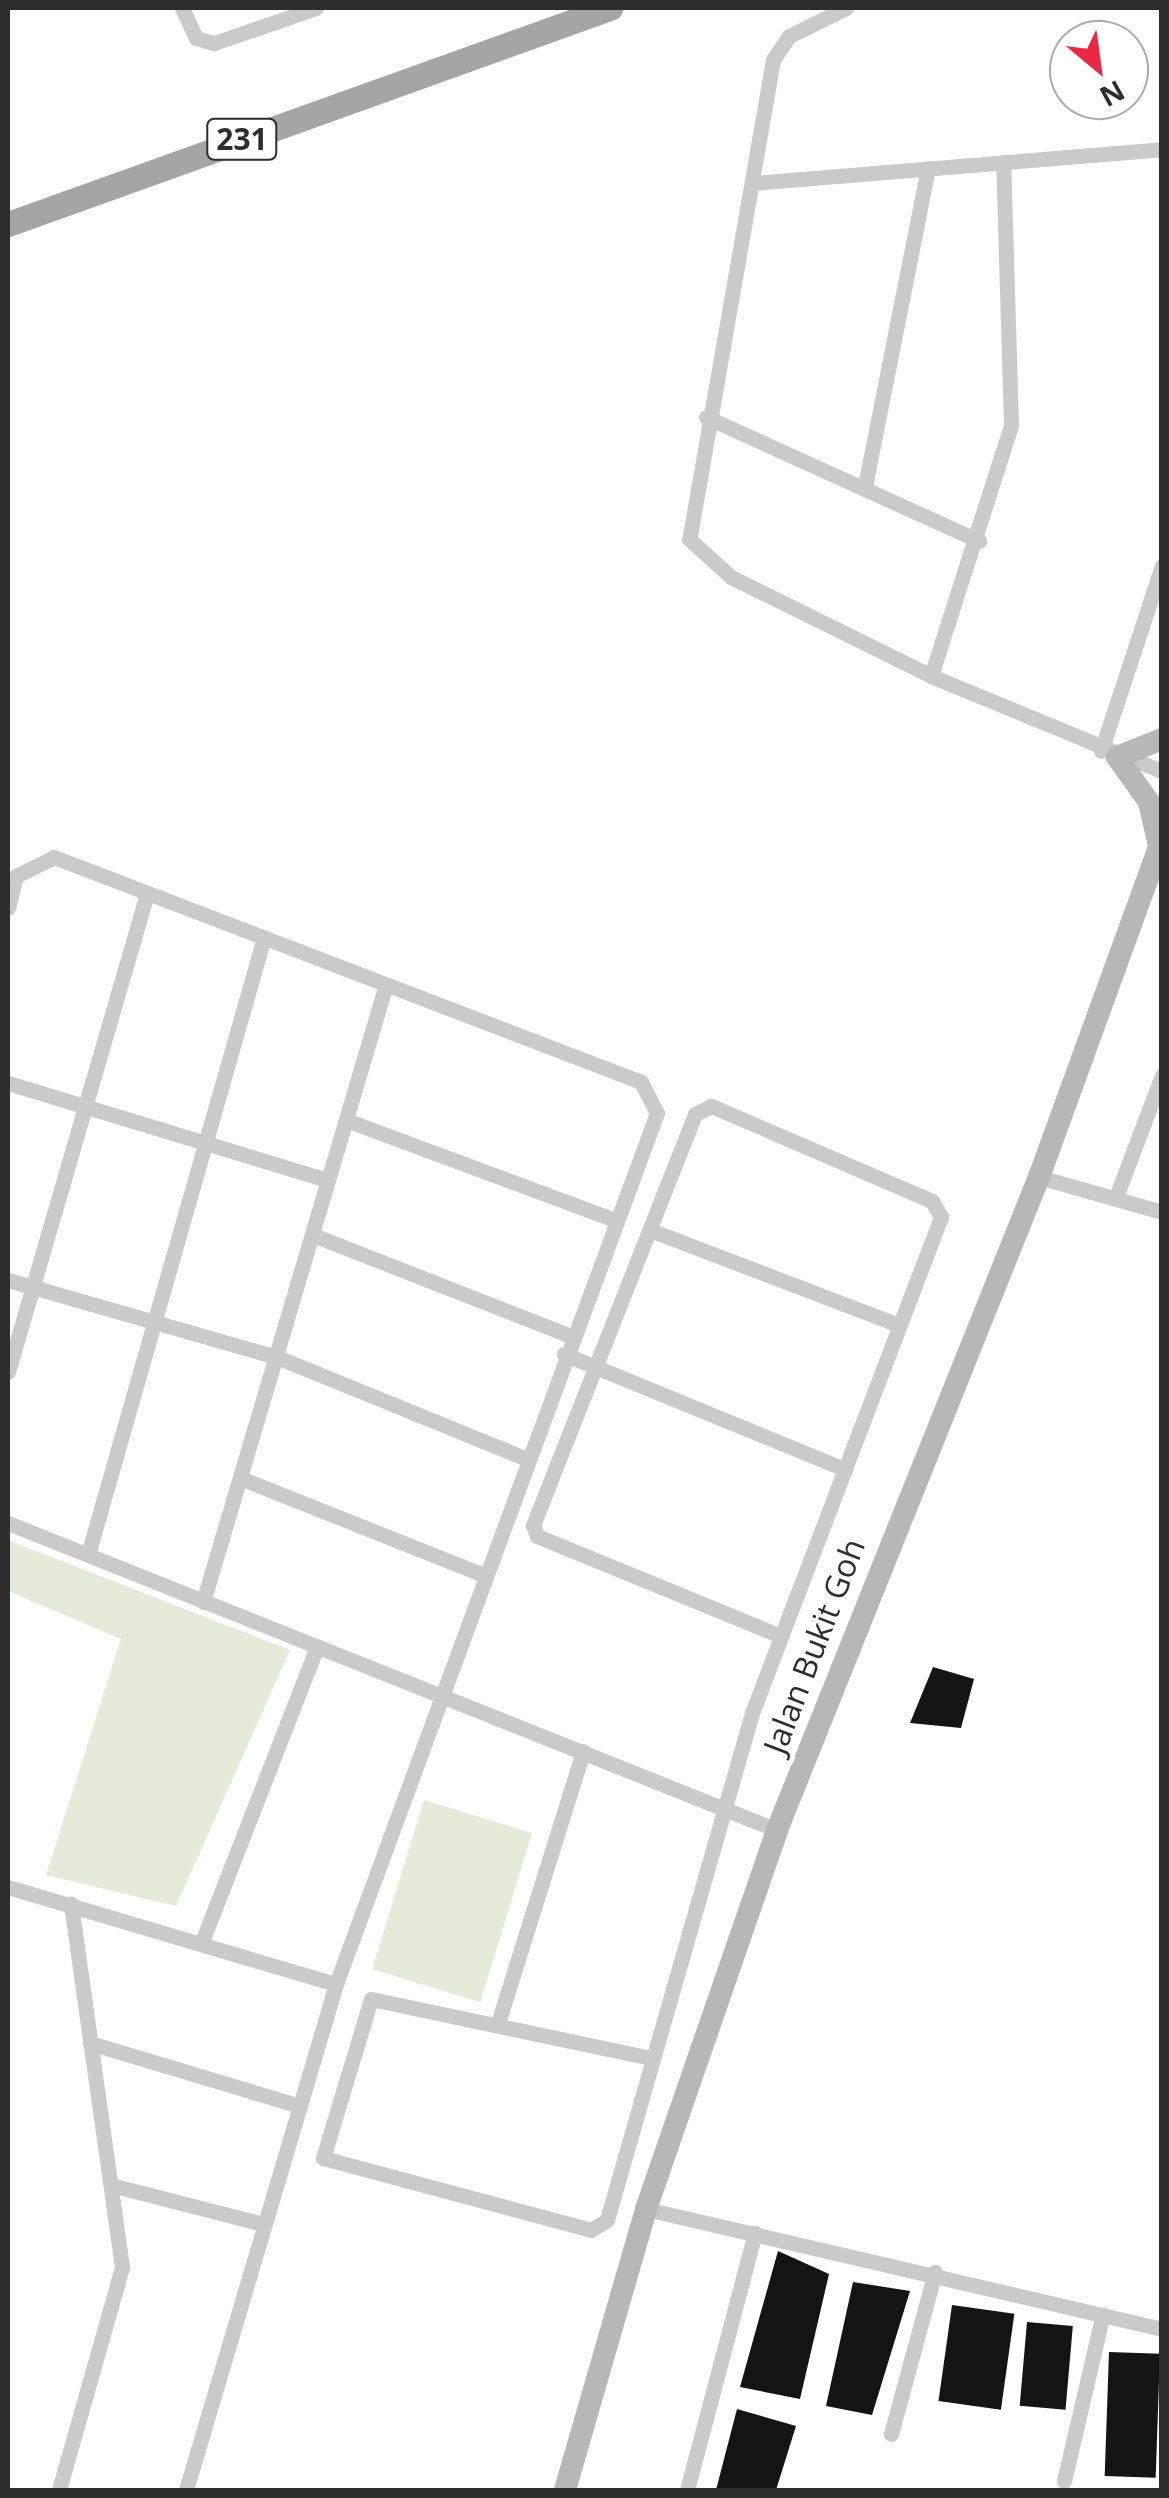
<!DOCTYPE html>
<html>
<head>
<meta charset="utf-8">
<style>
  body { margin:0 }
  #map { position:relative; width:1169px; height:2498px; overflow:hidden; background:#fff; font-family:"Open Sans",sans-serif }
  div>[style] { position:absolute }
  .green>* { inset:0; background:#e4ebd9; transform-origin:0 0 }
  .building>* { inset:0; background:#141414; transform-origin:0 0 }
  .street>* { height:15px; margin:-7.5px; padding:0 7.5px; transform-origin:7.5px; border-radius:7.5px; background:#cacaca }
  .secondary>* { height:22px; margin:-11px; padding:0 11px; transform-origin:11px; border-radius:11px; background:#b7b7b7 }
  .primary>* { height:25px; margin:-12.5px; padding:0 12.5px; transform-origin:12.5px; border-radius:12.5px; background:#a5a5a5 }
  span { translate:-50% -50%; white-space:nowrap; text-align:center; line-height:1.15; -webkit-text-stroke:10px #fff; paint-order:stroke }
  .shield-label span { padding:2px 8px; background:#fff; border:2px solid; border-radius:8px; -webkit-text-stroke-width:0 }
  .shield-label { font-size:30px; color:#2d2d2d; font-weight:700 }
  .street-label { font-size:32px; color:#2d2d2d }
  .frame { position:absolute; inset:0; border:10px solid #2d2d2d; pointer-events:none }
  .north { position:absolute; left:1049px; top:20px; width:100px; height:100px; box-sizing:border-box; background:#fff; border:2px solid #ababab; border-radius:50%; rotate:151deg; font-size:28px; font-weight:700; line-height:40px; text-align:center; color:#2d2d2d }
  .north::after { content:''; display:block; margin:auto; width:35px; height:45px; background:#eb2842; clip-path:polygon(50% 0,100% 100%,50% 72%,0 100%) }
</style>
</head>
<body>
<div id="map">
  <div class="green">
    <i style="clip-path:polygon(8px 1540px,290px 1650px,176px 1906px,46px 1875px,121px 1639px,8px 1591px)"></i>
    <i style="left:424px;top:1800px;width:113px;height:177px;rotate:17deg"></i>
  </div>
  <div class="building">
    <i style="clip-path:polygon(933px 1667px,974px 1679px,961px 1728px,910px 1723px)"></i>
    <i style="clip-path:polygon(778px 2251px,829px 2274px,800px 2399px,740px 2387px)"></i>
    <i style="clip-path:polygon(853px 2282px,910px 2291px,872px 2415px,826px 2406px)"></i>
    <i style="left:952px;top:2305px;width:63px;height:97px;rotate:8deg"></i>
    <i style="left:1027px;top:2322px;width:46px;height:84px;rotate:5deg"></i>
    <i style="left:1109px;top:2352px;width:51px;height:124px;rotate:2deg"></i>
    <i style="clip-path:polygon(737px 2409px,796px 2426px,776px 2490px,716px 2490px)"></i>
  </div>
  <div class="street">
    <i style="left:182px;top:8px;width:33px;rotate:65deg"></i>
    <i style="left:196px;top:38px;width:19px;rotate:16deg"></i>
    <i style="left:214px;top:43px;width:108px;rotate:-18.9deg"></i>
    <i style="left:846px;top:8px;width:64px;rotate:153.8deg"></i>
    <i style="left:789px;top:36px;width:29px;rotate:124deg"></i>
    <i style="left:773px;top:60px;width:486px;rotate:99.9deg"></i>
    <i style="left:689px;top:539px;width:57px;rotate:42.1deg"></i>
    <i style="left:731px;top:577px;width:223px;rotate:26.3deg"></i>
    <i style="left:931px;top:676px;width:250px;rotate:22.4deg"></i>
    <i style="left:752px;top:183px;width:411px;rotate:-4.7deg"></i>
    <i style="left:706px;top:417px;width:300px;rotate:24.4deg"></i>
    <i style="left:865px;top:486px;width:324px;rotate:-78.8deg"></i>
    <i style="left:931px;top:676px;width:263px;rotate:-72.3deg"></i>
    <i style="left:1011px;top:425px;width:263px;rotate:-91.7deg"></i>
    <i style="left:1101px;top:751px;width:195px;rotate:-71.8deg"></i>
    <i style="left:8px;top:908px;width:33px;rotate:-76deg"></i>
    <i style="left:16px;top:876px;width:42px;rotate:-26.6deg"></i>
    <i style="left:54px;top:857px;width:629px;rotate:20.97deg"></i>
    <i style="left:641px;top:1082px;width:35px;rotate:63deg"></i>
    <i style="left:657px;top:1113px;width:928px;rotate:110.23deg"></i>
    <i style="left:336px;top:1984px;width:528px;rotate:106.51deg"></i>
    <i style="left:8px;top:1083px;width:334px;rotate:16.9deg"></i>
    <i style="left:346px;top:1120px;width:287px;rotate:20.4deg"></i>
    <i style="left:1039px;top:1177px;width:128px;rotate:15.9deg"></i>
    <i style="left:1116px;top:1197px;width:130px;rotate:-69.3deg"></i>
    <i style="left:650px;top:1230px;width:267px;rotate:20.9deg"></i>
    <i style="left:313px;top:1235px;width:277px;rotate:21.4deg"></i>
    <i style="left:8px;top:1280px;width:280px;rotate:16deg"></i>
    <i style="left:277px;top:1357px;width:268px;rotate:22.2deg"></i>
    <i style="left:564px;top:1354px;width:304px;rotate:22.3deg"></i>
    <i style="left:8px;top:1372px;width:496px;rotate:-73.8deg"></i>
    <i style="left:240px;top:1478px;width:259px;rotate:21.7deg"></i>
    <i style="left:8px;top:1523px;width:828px;rotate:21.76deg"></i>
    <i style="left:89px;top:1551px;width:634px;rotate:-74.08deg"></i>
    <i style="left:203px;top:1602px;width:637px;rotate:-73.5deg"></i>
    <i style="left:8px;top:1887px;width:342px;rotate:16.5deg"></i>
    <i style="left:203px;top:1939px;width:314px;rotate:-68.7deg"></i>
    <i style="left:498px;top:2023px;width:285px;rotate:-72.6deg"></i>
    <i style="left:90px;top:2043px;width:216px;rotate:16.7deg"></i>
    <i style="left:651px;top:2058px;width:286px;rotate:-168.1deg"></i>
    <i style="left:371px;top:1999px;width:166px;rotate:106.8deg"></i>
    <i style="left:323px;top:2158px;width:278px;rotate:15deg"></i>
    <i style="left:591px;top:2230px;width:19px;rotate:-32deg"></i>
    <i style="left:607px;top:2220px;width:527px;rotate:-74.04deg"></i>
    <i style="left:752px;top:1713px;width:531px;rotate:-69.14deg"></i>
    <i style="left:941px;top:1217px;width:18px;rotate:-119deg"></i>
    <i style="left:932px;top:1201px;width:241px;rotate:-156.7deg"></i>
    <i style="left:711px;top:1106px;width:18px;rotate:153deg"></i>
    <i style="left:695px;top:1114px;width:442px;rotate:111.5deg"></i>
    <i style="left:533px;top:1525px;width:12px;rotate:70deg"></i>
    <i style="left:537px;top:1536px;width:264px;rotate:22.3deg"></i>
    <i style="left:111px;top:2185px;width:157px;rotate:14.4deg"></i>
    <i style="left:646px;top:2209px;width:530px;rotate:13.09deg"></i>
    <i style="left:891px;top:2434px;width:168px;rotate:-74.8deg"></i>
    <i style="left:1064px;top:2481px;width:171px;rotate:-76.9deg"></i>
    <i style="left:59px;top:2490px;width:232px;rotate:-74.2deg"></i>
    <i style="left:122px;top:2267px;width:367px;rotate:-98deg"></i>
    <i style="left:687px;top:2490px;width:266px;rotate:-75.2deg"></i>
  </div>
  <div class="secondary">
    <i style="left:1159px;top:846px;width:45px;rotate:-102.8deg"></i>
    <i style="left:1149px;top:802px;width:55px;rotate:-125.4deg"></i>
    <i style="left:1117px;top:757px;width:48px;rotate:-21.8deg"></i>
    <i style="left:565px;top:2490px;width:292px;rotate:-73.9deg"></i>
    <i style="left:646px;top:2209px;width:401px;rotate:-70.9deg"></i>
    <i style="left:777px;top:1830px;width:704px;rotate:-68.14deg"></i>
    <i style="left:1039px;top:1177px;width:360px;rotate:-70deg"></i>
  </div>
  <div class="primary">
    <i style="left:8px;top:224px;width:640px;rotate:-19.74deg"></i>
  </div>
  <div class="shield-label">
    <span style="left:242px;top:139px">231</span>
  </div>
  <div class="street-label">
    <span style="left:814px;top:1646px;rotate:-69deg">Jalan Bukit Goh</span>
  </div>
  <div class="frame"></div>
  <div class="north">N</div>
</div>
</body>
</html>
